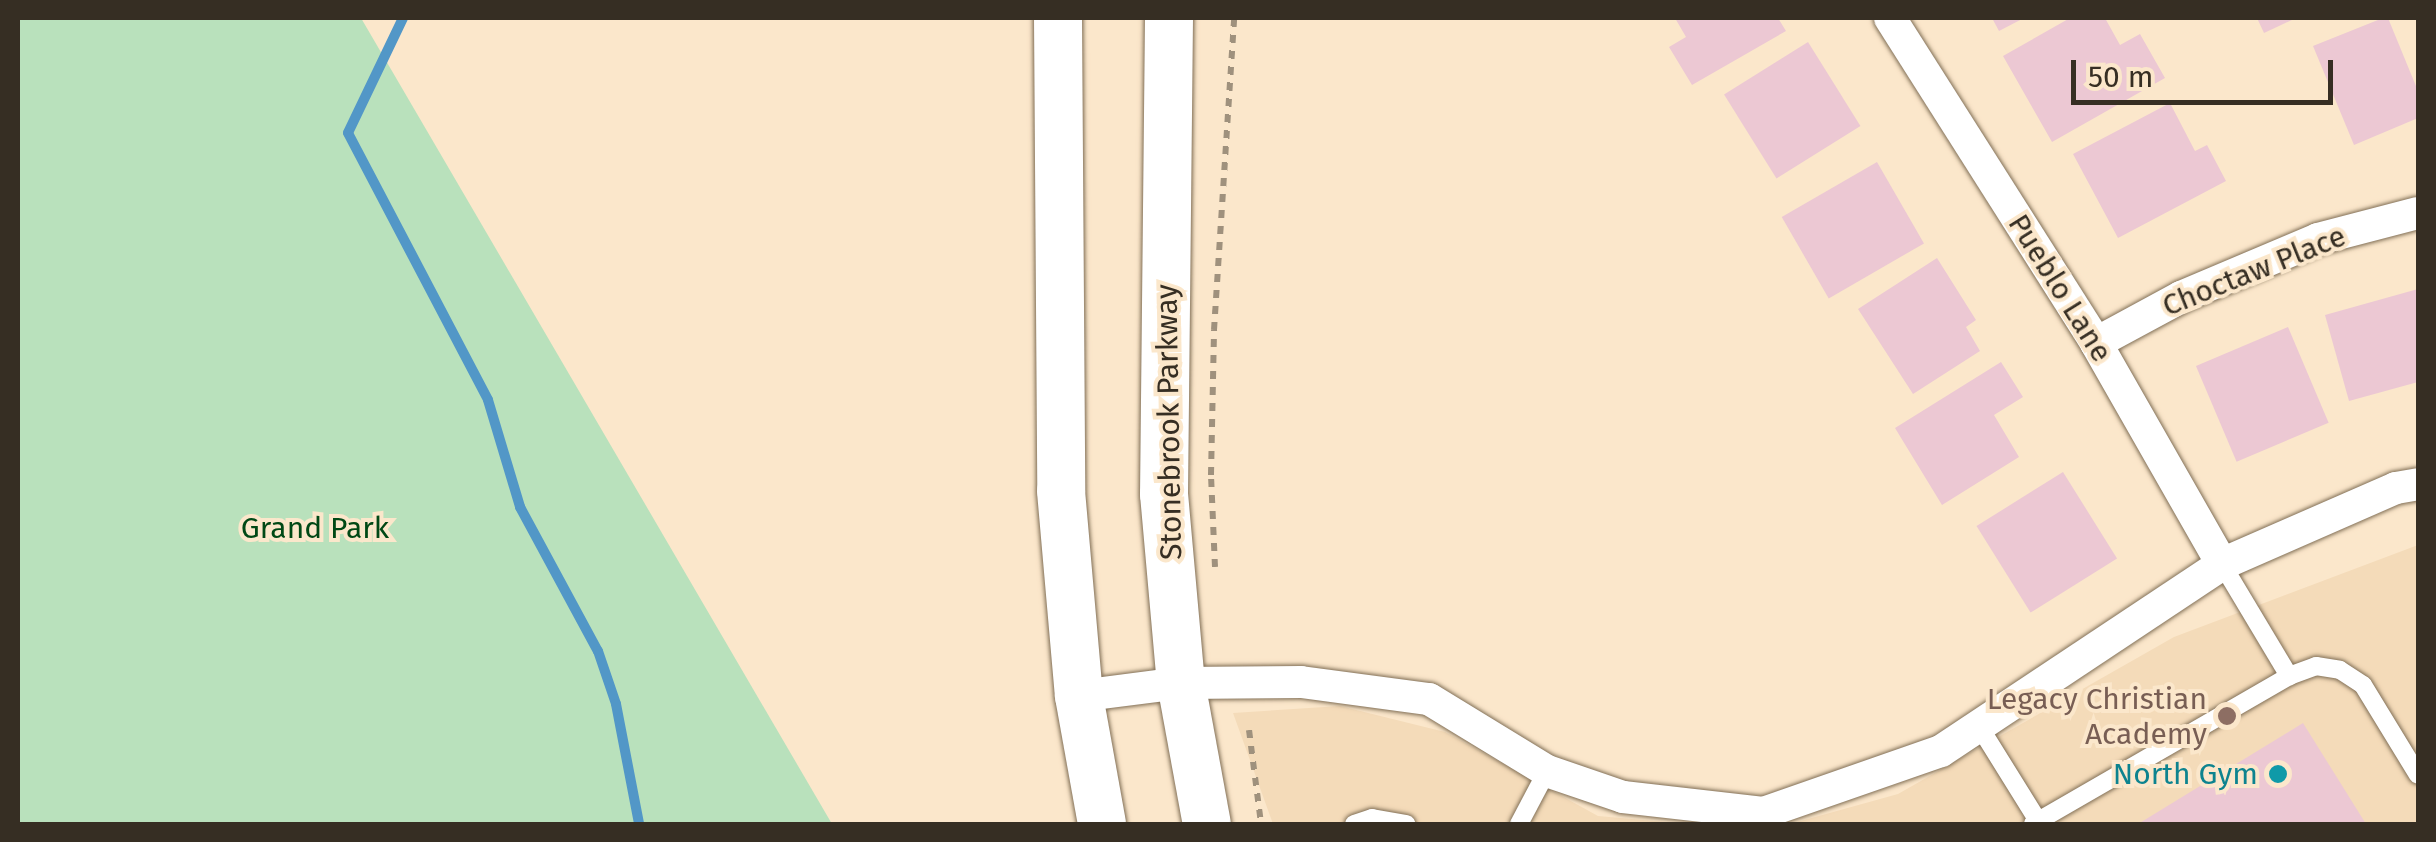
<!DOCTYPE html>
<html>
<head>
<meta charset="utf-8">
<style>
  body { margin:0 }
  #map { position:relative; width:2436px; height:842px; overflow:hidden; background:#fbe7cb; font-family:"Fira Sans",sans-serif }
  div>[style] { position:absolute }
  .built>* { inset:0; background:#f4dbb9 }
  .green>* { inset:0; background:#b9e1bc }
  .stream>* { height:10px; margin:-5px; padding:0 5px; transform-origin:5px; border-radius:5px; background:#5297c7 }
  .building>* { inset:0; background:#ecc8d3; transform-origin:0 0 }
  .path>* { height:6px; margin-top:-3px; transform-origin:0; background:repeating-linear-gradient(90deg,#9f917d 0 8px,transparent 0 16px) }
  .roads { filter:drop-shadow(0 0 2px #816f56) drop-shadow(0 0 2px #816f56) }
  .lane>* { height:18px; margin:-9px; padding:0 9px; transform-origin:9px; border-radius:9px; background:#fff }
  .street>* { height:32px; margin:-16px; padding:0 16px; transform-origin:16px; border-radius:16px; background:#fff }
  .secondary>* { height:48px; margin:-24px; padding:0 24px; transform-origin:24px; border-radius:24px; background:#fff }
  .dots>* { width:28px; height:28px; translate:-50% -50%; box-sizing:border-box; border:5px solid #fbe7cb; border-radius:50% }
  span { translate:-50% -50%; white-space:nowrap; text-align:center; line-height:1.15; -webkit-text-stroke:8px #fbe7cb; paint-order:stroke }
  .street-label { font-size:30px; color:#362e23 }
  .park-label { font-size:30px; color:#004815 }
  .education-label { font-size:30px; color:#785e54 }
  .right { translate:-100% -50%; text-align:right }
  .culture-label { font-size:30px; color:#0d838f }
  .frame { position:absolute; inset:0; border:20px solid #362e23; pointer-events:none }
  .scale { position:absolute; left:2071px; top:60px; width:262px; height:45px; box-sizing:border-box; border:5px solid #362e23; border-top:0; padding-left:12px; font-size:30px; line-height:35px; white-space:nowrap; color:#362e23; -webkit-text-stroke:8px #fbe7cb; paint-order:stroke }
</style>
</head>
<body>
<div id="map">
  <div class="built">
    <i style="clip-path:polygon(2418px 545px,2418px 824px,1790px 824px,1898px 794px,2174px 637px)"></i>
    <i style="clip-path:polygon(1340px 706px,1445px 732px,1598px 816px,1688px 824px,1273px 824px,1233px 713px)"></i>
  </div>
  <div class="green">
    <i style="clip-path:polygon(18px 18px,361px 18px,832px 824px,18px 824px)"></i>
  </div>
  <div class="stream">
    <i style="left:403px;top:18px;width:127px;rotate:115.6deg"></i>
    <i style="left:348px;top:133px;width:301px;rotate:62.3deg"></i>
    <i style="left:488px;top:400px;width:112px;rotate:73.3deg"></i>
    <i style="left:520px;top:507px;width:164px;rotate:61.6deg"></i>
    <i style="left:598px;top:651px;width:56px;rotate:71.2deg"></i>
    <i style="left:616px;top:704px;width:122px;rotate:79.1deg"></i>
  </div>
  <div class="building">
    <i style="clip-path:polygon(1675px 18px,1778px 18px,1786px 31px,1692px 85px,1669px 47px,1686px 37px)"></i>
    <i style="clip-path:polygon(1992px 18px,2024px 18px,1999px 31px)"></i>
    <i style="clip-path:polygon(2070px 18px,2105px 18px,2120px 45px,2140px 34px,2165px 78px,2052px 142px,2003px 56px)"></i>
    <i style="clip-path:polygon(2257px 18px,2296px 18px,2264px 33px)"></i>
    <i style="clip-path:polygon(2383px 18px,2388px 18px,2418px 91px,2418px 118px,2354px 145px,2313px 46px)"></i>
    <i style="left:1808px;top:42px;width:99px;height:99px;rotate:58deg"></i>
    <i style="clip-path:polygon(2170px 103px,2195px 151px,2207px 145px,2226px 181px,2118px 238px,2073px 154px)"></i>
    <i style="left:1877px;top:162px;width:94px;height:110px;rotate:60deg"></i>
    <i style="clip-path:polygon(1937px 258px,1976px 320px,1966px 327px,1980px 351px,1913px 394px,1858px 309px)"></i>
    <i style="clip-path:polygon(2418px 289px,2418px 382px,2349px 401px,2325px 315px)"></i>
    <i style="left:2288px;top:327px;width:104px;height:100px;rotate:67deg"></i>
    <i style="clip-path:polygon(2001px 362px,2023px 397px,1994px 415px,2019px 457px,1942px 505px,1895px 428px)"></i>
    <i style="left:2063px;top:472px;width:102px;height:102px;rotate:58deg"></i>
    <i style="clip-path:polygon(2303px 723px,2366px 824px,2138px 824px)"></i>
  </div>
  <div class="path">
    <i style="left:1215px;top:567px;width:92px;rotate:-92.5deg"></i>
    <i style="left:1211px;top:475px;width:145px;rotate:-88.8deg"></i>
    <i style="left:1214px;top:330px;width:313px;rotate:-86.3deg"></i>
    <i style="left:1249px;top:730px;width:95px;rotate:82.7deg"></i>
  </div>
  <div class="roads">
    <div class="lane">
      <i style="left:2222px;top:564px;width:131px;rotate:59.1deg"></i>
      <i style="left:1979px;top:726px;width:115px;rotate:58.1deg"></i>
      <i style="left:1354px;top:824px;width:19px;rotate:-18deg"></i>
      <i style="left:1372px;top:818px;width:35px;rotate:10deg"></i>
      <i style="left:1519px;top:824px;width:60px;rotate:-62.2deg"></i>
      <i style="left:2033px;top:824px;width:296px;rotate:-30deg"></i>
      <i style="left:2289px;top:676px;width:29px;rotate:-20deg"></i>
      <i style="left:2316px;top:666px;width:24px;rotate:9deg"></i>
      <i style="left:2340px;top:670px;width:27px;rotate:33deg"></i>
      <i style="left:2363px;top:685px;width:105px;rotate:58.6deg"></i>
    </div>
    <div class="street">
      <i style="left:1890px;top:18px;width:385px;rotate:57.6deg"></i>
      <i style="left:2096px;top:343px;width:254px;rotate:60.3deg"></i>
      <i style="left:2096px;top:343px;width:97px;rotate:-28.4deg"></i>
      <i style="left:2181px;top:297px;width:149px;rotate:-22.9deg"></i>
      <i style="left:2318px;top:239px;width:103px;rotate:-14.6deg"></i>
      <i style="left:1079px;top:696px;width:103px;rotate:-7.3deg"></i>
      <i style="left:1181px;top:683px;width:120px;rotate:-0.5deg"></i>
      <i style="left:1301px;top:682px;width:129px;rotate:7.6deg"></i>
      <i style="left:1429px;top:699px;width:138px;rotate:31.4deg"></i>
      <i style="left:1547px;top:771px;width:80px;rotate:18.9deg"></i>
      <i style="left:1623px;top:797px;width:141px;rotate:6.5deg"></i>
      <i style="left:1763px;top:813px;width:188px;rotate:-19.2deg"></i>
      <i style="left:1941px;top:751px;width:338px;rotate:-33.6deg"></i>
      <i style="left:2222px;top:564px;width:190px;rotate:-23.6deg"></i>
      <i style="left:2396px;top:488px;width:22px;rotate:-10deg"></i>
    </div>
    <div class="secondary">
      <i style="left:1058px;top:18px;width:473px;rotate:89.6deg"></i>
      <i style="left:1061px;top:491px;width:206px;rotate:85deg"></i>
      <i style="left:1079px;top:696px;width:130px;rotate:79.8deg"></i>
      <i style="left:1169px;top:18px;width:476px;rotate:90.6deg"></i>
      <i style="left:1164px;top:494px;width:190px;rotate:84.9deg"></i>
      <i style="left:1181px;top:683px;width:143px;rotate:79.6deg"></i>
    </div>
  </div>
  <div class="dots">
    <i style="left:2227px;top:716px;background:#8d6e63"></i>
    <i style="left:2278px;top:774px;background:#0f9aa8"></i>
  </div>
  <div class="street-label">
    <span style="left:2254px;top:271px;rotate:-22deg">Choctaw Place</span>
    <span style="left:2060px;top:288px;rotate:58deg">Pueblo Lane</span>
    <span style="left:1169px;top:422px;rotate:-91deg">Stonebrook Parkway</span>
  </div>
  <div class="park-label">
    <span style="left:315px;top:528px">Grand Park</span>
  </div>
  <div class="education-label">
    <span class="right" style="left:2207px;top:716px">Legacy Christian<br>Academy</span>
  </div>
  <div class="culture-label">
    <span class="right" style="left:2258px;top:774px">North Gym</span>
  </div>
  <div class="frame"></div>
  <div class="scale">50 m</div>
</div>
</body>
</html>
